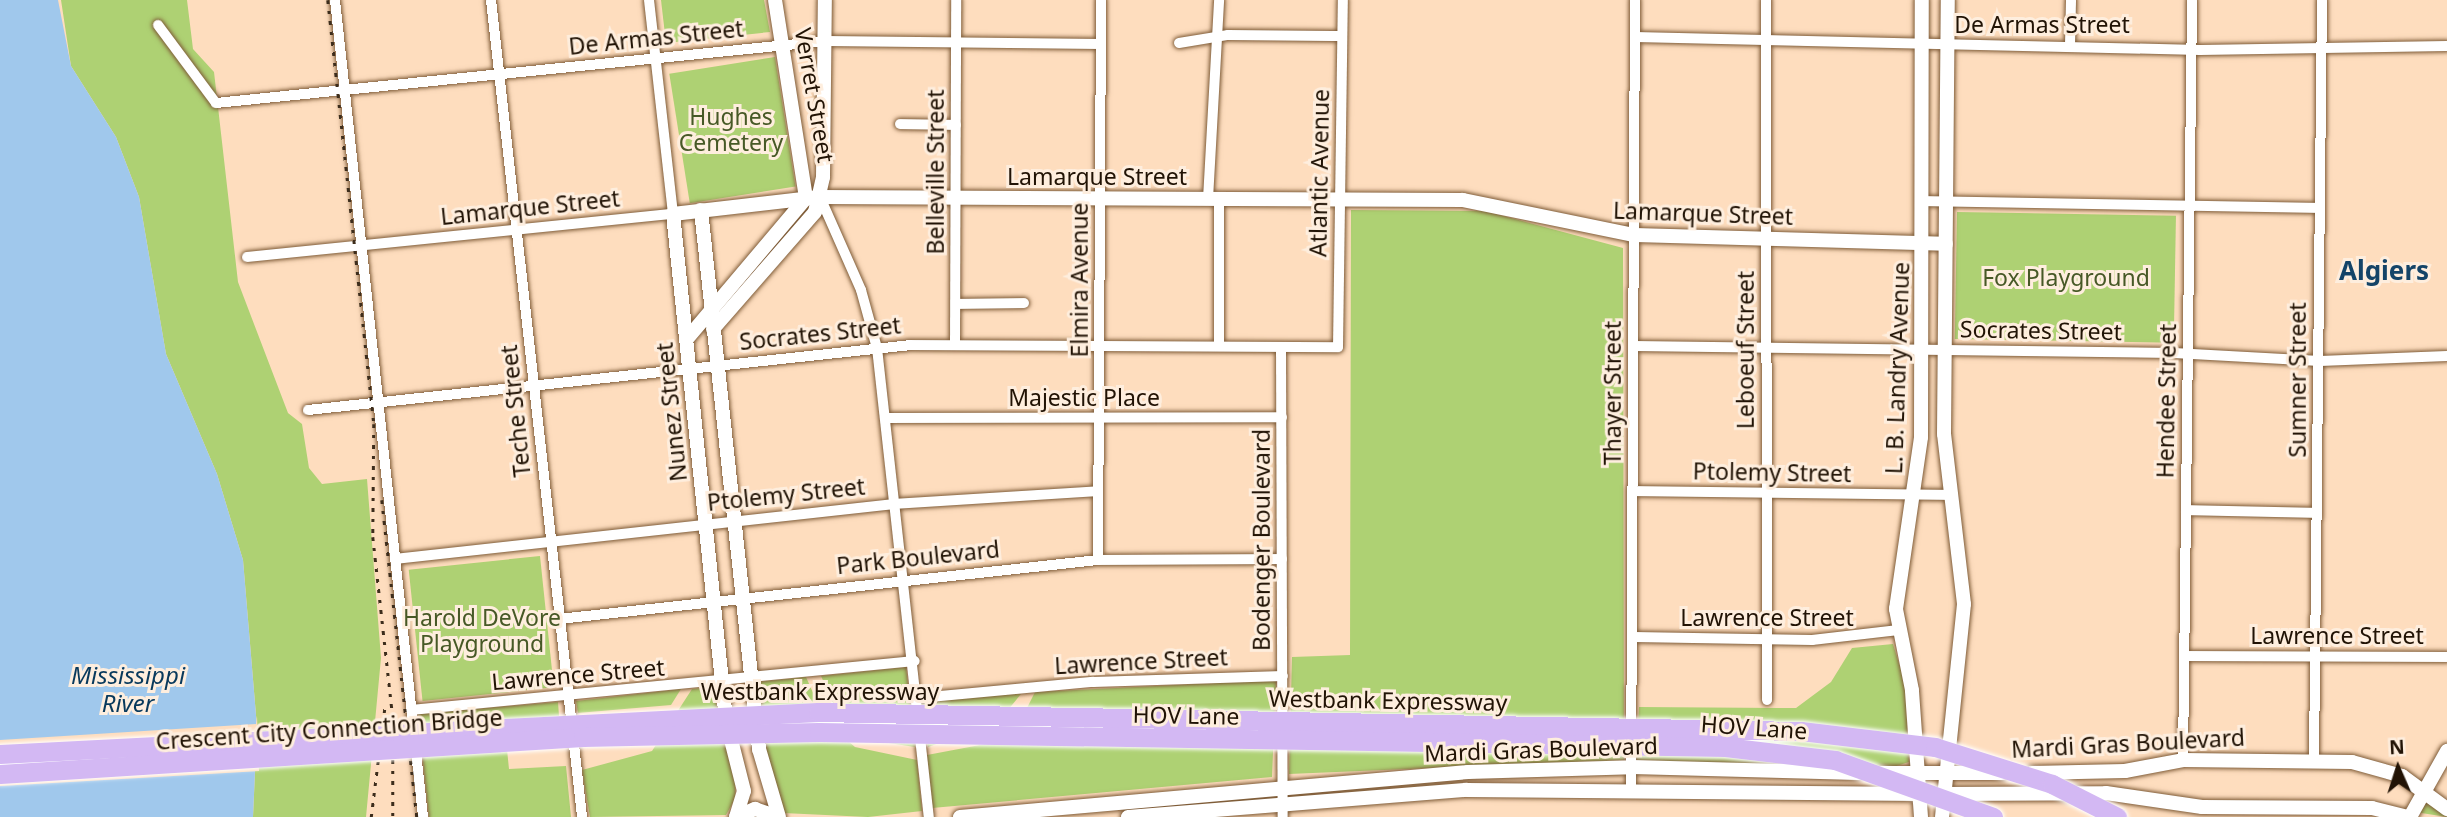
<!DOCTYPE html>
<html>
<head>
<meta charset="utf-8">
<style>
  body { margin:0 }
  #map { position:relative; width:2447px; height:817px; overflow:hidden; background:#feddbe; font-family:"Noto Sans",sans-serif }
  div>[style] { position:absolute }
  .green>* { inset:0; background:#aed173; transform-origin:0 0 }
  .water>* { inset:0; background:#a0c8ec }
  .pier>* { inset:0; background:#feddbe }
  .roads { filter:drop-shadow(0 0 2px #7e5b37) drop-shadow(0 0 2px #7e5b37) }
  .street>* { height:10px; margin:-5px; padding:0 5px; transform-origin:5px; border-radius:5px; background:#fff }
  .secondary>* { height:14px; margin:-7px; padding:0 7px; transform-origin:7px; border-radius:7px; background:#fff }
  .rail>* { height:2.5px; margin-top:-1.25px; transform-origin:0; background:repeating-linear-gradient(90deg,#3d2d1c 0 3.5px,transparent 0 10.5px) }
  .bridges { filter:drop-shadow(0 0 2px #fff) drop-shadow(0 0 2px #fff) }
  .highway-bridge>* { height:19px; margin:-9.5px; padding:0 9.5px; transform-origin:9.5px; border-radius:9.5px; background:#d3b8f3 }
  span { translate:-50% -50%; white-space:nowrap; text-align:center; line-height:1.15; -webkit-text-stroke:6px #feeede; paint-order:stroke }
  .street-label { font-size:23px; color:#211305 }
  .park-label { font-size:23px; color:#475926 }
  .water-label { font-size:24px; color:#08395c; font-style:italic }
  .quarter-label { font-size:26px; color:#144468; font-weight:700 }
  .north { position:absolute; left:2363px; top:733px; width:70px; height:70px; -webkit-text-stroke:5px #feeede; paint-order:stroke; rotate:357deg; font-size:19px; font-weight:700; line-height:28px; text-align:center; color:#211305 }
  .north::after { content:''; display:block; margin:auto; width:24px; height:32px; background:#211305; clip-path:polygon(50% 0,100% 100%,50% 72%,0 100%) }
</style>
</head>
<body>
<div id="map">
  <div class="green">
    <i style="clip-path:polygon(61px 0,187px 0,193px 49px,214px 72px,238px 282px,288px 413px,302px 424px,309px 468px,322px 484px,367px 479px,381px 658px,366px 817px,253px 817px,257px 727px,243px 560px,217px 474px,166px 354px,139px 197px,116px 137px,71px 66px)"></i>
    <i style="clip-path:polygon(661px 0,764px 0,770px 32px,666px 43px)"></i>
    <i style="left:775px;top:57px;width:131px;height:107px;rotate:81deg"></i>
    <i style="clip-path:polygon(1351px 210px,1485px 211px,1623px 248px,1624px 760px,1289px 774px,1292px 657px,1350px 655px)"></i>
    <i style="left:1957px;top:212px;width:219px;height:127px;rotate:1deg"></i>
    <i style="left:540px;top:556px;width:132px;height:132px;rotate:84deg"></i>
    <i style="clip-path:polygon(1893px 644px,1905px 683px,1909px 762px,1890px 768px,1636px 760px,1639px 707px,1796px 708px,1831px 682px,1852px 648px)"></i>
    <i style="clip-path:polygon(906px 667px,915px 747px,869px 740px,835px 707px,821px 676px)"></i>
    <i style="clip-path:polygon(806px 677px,826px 722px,855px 747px,917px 760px,922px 811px,868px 817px,783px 813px,765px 755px,757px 682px)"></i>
    <i style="clip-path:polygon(1276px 680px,1272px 777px,932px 808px,927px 755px,996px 742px,1019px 724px,1035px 692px)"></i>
    <i style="clip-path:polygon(712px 687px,735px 776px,735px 799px,726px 815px,590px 817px,582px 770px,652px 751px,692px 689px)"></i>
    <i style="clip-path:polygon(681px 689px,671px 705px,578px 713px,576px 701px)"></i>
    <i style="clip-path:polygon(1021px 694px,998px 722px,928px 747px,922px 698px)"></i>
    <i style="clip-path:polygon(558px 702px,559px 716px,504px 720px,509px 769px,566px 766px,571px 817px,429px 817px,418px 714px)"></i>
    <i style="clip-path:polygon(2429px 799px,2447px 817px,2415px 812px)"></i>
  </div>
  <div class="water">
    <i style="clip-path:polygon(0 0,58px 0,71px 66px,116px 137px,139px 197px,166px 354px,217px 474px,243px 560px,257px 727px,253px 817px,0 817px)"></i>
  </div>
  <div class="pier">
    <i style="clip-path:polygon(257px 716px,259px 771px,0 786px,0 740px,256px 724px)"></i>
  </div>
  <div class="roads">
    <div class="street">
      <i style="left:335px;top:0;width:822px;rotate:83.85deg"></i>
      <i style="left:491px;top:0;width:822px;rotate:83.64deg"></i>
      <i style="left:1766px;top:0;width:700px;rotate:89.92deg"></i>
      <i style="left:158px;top:25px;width:97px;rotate:53.4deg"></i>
      <i style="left:216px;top:103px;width:613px;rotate:-5.8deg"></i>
      <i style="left:826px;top:41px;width:275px;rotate:0.6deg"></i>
      <i style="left:1635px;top:37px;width:565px;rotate:1.32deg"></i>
      <i style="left:2200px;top:50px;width:247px;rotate:-0.9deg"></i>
      <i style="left:1179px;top:43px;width:50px;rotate:-9.3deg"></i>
      <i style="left:1228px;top:35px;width:114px;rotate:0.5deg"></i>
      <i style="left:2070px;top:45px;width:45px;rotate:-88.7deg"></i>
      <i style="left:900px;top:124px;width:56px;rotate:1deg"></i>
      <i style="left:820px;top:197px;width:102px;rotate:66.2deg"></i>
      <i style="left:861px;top:290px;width:60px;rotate:74.6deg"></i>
      <i style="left:877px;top:348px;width:472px;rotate:83.7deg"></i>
      <i style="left:1208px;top:199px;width:199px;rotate:-86.8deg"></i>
      <i style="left:1924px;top:201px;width:394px;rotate:1deg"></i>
      <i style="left:247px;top:257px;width:428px;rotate:-5.8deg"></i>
      <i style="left:673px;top:214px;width:215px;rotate:-96.4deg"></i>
      <i style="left:956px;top:304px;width:68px;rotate:-0.8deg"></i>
      <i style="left:955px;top:344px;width:344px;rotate:-89.8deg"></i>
      <i style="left:1219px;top:346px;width:146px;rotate:-90deg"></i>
      <i style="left:1634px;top:346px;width:540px;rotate:0.74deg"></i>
      <i style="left:2174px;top:353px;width:146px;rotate:3.1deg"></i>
      <i style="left:2320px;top:361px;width:127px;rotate:-2.3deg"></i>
      <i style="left:1281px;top:347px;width:470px;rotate:89.8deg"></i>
      <i style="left:308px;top:410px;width:606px;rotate:-6.15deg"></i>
      <i style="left:911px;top:345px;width:427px;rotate:0.3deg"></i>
      <i style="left:1338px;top:347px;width:347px;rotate:-89.2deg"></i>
      <i style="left:885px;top:418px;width:397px;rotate:-0.1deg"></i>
      <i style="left:1633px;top:491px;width:319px;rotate:0.7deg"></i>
      <i style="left:2186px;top:510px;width:131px;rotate:1.3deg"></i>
      <i style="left:395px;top:559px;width:502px;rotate:-6.29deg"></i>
      <i style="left:894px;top:504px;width:204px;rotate:-3.6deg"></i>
      <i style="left:1098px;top:560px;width:560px;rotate:-89.69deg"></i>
      <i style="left:559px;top:619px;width:542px;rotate:-6.25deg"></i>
      <i style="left:1098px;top:560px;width:184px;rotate:-0.3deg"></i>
      <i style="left:1634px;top:637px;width:178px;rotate:1deg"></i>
      <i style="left:1812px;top:640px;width:87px;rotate:-6.6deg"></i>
      <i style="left:2185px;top:656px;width:262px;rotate:0.2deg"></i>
      <i style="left:919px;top:698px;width:175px;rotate:-5.3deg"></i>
      <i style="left:1093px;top:682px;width:190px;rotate:-1.8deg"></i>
      <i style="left:411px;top:710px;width:506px;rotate:-5.55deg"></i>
      <i style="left:2183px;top:760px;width:760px;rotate:-89.32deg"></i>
      <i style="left:2314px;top:760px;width:760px;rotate:-89.4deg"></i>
      <i style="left:1631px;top:787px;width:787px;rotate:-89.71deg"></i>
    </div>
    <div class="secondary">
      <i style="left:701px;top:210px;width:542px;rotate:83.86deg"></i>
      <i style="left:759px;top:749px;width:71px;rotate:73.6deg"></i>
      <i style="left:713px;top:329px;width:155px;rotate:-48.9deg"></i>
      <i style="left:815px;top:212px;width:36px;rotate:-77deg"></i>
      <i style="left:823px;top:177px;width:177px;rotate:-89.4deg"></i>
      <i style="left:686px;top:340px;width:186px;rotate:-49.8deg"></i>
      <i style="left:806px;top:198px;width:200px;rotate:-98.9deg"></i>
      <i style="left:1882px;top:773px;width:120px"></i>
      <i style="left:2032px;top:773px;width:93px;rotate:-1.2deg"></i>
      <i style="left:2125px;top:771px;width:59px;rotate:-10.7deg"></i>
      <i style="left:2183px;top:760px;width:169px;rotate:0.7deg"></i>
      <i style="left:2352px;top:762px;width:52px;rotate:15.6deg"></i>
      <i style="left:2402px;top:776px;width:56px;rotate:36.3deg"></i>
      <i style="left:1940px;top:794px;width:166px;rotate:-0.3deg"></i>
      <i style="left:2106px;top:793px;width:97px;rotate:8.3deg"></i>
      <i style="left:2202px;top:807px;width:170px;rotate:0.3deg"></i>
      <i style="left:2372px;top:808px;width:36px;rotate:14deg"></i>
      <i style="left:736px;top:817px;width:27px;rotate:-73deg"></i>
      <i style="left:744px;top:791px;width:73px;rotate:-104.2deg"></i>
      <i style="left:726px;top:720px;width:509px;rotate:-95.98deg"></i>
      <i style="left:673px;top:214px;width:148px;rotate:-6.6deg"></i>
      <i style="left:820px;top:197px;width:643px;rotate:0.27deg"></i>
      <i style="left:1463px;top:200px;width:174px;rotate:11.6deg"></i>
      <i style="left:1633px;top:235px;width:313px;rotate:1.6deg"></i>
      <i style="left:736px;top:817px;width:21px;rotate:-23deg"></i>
      <i style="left:755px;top:809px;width:24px;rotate:19deg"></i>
      <i style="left:960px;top:817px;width:510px;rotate:-5.06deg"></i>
      <i style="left:1468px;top:772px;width:164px;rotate:-1.7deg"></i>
      <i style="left:1632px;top:767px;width:226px;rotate:1.5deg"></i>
      <i style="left:1128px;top:817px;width:340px;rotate:-4.6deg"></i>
      <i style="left:1467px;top:790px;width:453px;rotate:0.5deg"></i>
      <i style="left:1921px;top:817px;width:127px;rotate:-94.1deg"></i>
      <i style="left:1912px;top:690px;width:83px;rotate:-101.2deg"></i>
      <i style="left:1896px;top:609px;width:174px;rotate:-81.7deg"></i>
      <i style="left:1921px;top:437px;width:437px;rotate:-89.9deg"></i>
      <i style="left:1942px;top:817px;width:214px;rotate:-84.1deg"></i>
      <i style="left:1964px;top:604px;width:171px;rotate:-96.7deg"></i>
      <i style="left:1944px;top:434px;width:434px;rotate:-89.5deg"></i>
      <i style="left:2410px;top:817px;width:76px;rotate:-60.7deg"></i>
    </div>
  </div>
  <div class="rail">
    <i style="left:328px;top:0;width:426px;rotate:83.8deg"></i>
    <i style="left:374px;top:424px;width:113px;rotate:90.5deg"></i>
    <i style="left:373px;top:537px;width:182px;rotate:83.7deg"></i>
    <i style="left:393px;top:718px;width:99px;rotate:90deg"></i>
    <i style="left:382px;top:500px;width:319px;rotate:83.7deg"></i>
    <i style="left:371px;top:817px;width:114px;rotate:-82.9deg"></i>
  </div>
  <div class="bridges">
    <div class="highway-bridge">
      <i style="left:0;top:754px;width:819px;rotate:-2.94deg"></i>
      <i style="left:818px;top:712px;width:983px;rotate:1.11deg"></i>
      <i style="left:1801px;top:731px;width:135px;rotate:6.8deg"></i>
      <i style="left:1935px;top:747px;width:123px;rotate:17.5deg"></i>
      <i style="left:2052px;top:784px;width:73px;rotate:26.9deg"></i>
      <i style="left:0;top:774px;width:584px;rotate:-3.63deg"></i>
      <i style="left:583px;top:737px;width:236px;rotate:-1.2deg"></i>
      <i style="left:819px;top:732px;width:906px;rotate:0.95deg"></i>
      <i style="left:1725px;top:747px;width:111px;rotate:6.7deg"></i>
      <i style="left:1835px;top:760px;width:168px;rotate:19.8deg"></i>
    </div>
  </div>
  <div class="street-label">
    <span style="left:2042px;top:24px">De Armas Street</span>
    <span style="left:656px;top:37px;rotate:-6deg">De Armas Street</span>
    <span style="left:815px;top:95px;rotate:80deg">Verret Street</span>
    <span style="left:935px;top:172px;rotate:-90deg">Belleville Street</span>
    <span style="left:1319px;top:173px;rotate:-89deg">Atlantic Avenue</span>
    <span style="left:1097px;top:176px">Lamarque Street</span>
    <span style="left:530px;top:207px;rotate:-6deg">Lamarque Street</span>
    <span style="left:1703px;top:213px;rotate:2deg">Lamarque Street</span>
    <span style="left:1079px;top:280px;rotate:-90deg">Elmira Avenue</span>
    <span style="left:2041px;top:330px;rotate:1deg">Socrates Street</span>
    <span style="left:820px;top:333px;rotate:-6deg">Socrates Street</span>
    <span style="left:1745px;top:350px;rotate:-90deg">Leboeuf Street</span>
    <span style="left:1897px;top:368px;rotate:-88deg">L. B. Landry Avenue</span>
    <span style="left:2297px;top:380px;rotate:-90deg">Sumner Street</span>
    <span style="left:1612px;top:393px;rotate:-90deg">Thayer Street</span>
    <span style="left:1084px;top:397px">Majestic Place</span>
    <span style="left:2166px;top:401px;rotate:-89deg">Hendee Street</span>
    <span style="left:515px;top:411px;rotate:-96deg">Teche Street</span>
    <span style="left:671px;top:412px;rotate:-96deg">Nunez Street</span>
    <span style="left:1772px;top:472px;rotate:1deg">Ptolemy Street</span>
    <span style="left:786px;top:494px;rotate:-6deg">Ptolemy Street</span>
    <span style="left:1261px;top:540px;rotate:-90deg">Bodenger Boulevard</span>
    <span style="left:918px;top:557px;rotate:-6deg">Park Boulevard</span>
    <span style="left:1767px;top:617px">Lawrence Street</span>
    <span style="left:2337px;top:635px">Lawrence Street</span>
    <span style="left:1141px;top:661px;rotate:-3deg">Lawrence Street</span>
    <span style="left:578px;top:674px;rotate:-5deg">Lawrence Street</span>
    <span style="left:820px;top:691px">Westbank Expressway</span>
    <span style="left:1388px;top:700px;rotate:1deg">Westbank Expressway</span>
    <span style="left:1186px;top:715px;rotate:1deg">HOV Lane</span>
    <span style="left:1754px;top:727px;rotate:4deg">HOV Lane</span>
    <span style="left:329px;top:729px;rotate:-4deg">Crescent City Connection Bridge</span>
    <span style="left:2128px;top:743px;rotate:-3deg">Mardi Gras Boulevard</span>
    <span style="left:1541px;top:749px;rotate:-2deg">Mardi Gras Boulevard</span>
  </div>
  <div class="park-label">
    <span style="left:731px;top:129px">Hughes<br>Cemetery</span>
    <span style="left:2066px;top:277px">Fox Playground</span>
    <span style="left:482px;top:630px">Harold DeVore<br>Playground</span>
  </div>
  <div class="water-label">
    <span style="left:128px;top:689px">Mississippi<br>River</span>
  </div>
  <div class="quarter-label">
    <span style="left:2384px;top:271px">Algiers</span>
  </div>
  <div class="north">N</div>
</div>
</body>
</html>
